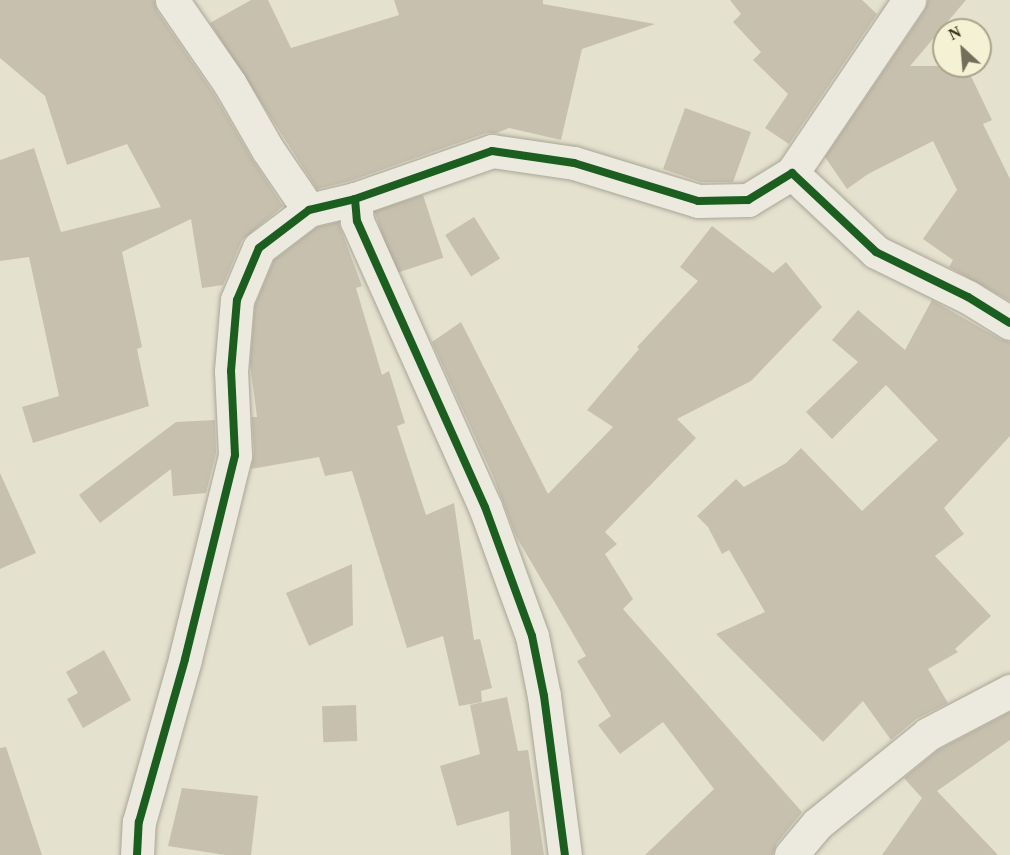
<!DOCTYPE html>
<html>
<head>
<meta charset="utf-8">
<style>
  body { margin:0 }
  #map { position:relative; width:1010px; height:855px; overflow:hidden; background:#e4e1ce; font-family:Georgia,serif }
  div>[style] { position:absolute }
  .building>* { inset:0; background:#c8c0af; transform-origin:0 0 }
  .roads { filter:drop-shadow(0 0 2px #a9a597) drop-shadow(0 0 2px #a9a597) }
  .street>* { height:33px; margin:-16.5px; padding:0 16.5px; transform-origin:16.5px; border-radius:16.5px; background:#eceadf }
  .cycleway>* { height:8px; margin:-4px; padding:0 4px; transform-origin:4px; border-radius:4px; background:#1b5e20 }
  span { translate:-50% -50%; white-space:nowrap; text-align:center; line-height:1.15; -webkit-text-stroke:4.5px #f5f1d4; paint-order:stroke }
  .north { position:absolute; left:932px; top:18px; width:60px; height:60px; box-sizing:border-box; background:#f5f1d4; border:2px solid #aaa38b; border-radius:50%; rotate:334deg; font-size:16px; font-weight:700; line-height:24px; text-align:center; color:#392f1e }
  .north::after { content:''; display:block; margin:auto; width:21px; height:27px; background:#756d5c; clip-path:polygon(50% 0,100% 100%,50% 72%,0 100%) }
</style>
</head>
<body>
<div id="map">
  <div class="building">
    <i style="clip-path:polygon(0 0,154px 0,157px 11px,214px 94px,252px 159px,283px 206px,242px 240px,223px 285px,202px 288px,191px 219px,122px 252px,142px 347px,137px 349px,149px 406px,33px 443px,22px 407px,59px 396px,29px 257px,0 261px,0 160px,34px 148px,61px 232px,161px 207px,127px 144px,67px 165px,45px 96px,0 58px)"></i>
    <i style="clip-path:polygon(251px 0,268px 0,291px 48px,399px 15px,394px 0,543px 0,543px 4px,655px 24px,582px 49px,561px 140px,509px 128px,497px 133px,486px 133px,350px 181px,317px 189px,210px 23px)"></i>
    <i style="clip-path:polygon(730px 0,862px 0,877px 14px,789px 144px,765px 128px,788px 94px,753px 60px,761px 52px,733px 22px,741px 14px)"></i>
    <i style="clip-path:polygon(928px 0,966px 0,910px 66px,966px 66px,992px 120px,983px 124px,1010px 179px,1010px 301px,949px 267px,953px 260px,923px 239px,957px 190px,933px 141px,868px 174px,847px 189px,825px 157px,925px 10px)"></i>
    <i style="clip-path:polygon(685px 108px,751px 132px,733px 182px,701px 182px,663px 169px)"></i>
    <i style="left:423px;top:195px;width:66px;height:51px;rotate:72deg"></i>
    <i style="left:474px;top:217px;width:49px;height:34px;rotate:58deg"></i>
    <i style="clip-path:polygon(338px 222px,362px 286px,356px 288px,382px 375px,389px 371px,405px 423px,397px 426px,426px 515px,454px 503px,474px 640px,480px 639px,492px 688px,481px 691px,482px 702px,459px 706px,443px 636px,407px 648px,352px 471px,325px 476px,319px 457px,251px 469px,254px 454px,252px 417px,257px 417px,250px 364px,255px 305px,274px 260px,317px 227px)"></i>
    <i style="clip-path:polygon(712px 226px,773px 273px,786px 262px,822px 307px,751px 381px,677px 419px,696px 438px,605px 532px,617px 544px,605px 554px,633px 599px,623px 609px,802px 812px,777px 843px,773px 855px,645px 855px,714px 789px,663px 722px,620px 754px,598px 725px,611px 716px,577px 661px,586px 656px,516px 536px,493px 476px,432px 342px,461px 322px,548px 494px,613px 427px,587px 410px,639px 349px,637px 347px,698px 281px,680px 267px)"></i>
    <i style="clip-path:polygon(932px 300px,1000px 339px,1010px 342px,1010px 436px,944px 508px,964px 534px,935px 556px,991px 616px,955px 649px,958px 652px,928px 669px,948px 703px,916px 719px,891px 740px,863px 701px,823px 742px,716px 634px,765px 612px,729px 550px,722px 554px,708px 527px,697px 516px,736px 479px,744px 487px,786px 463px,801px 448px,862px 511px,938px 440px,886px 385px,832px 439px,806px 412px,858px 362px,832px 340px,858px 310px,905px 350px)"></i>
    <i style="clip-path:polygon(215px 420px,216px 453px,206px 493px,173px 496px,171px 469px,100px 523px,79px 495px,176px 422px)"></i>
    <i style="clip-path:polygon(0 473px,36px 553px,0 569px)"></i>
    <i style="clip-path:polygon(352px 564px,353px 625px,309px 646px,286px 593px)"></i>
    <i style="clip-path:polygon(104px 650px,131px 700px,83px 728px,67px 699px,78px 693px,66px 672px)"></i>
    <i style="clip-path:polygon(507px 697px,518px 751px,528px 750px,544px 855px,511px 855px,509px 811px,457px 826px,440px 766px,480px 754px,470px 705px)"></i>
    <i style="left:356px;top:705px;width:36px;height:34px;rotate:88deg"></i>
    <i style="clip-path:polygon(1010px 712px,1010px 740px,937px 791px,998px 855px,882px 855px,922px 798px,904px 778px,938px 750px)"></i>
    <i style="clip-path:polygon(6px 747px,42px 855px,0 855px,0 748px)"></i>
    <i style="clip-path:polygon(182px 788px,258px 796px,251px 855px,225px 855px,168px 846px)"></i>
  </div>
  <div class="roads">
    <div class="street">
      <i style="left:172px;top:0;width:102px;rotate:55.4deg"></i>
      <i style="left:230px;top:84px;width:76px;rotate:60.1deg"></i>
      <i style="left:268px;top:150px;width:73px;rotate:55.7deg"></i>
      <i style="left:792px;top:173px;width:209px;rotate:-55.9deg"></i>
      <i style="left:355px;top:199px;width:22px;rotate:85deg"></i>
      <i style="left:357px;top:221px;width:313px;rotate:65.9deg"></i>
      <i style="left:485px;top:507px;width:137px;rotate:70deg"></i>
      <i style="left:532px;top:636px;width:61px;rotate:78.7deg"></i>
      <i style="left:544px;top:696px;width:160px;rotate:82.5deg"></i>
      <i style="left:137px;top:855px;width:33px;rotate:-87deg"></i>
      <i style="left:139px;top:822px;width:169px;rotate:-74.2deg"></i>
      <i style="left:185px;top:659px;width:210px;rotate:-76.2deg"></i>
      <i style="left:235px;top:455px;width:84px;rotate:-92.7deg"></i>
      <i style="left:231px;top:371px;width:71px;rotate:-85.2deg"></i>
      <i style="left:237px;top:300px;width:56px;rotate:-67.1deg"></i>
      <i style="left:259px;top:248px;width:63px;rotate:-37.2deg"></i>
      <i style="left:309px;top:210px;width:47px;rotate:-13.4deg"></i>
      <i style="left:355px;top:199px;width:145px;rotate:-19.3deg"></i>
      <i style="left:492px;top:151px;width:83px;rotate:8.3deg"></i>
      <i style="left:574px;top:163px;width:130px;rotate:17deg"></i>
      <i style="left:698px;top:201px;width:50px;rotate:-1.1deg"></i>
      <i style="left:748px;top:200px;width:52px;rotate:-31.5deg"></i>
      <i style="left:792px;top:173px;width:115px;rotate:43.2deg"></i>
      <i style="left:876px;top:252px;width:102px;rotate:26.1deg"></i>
      <i style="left:968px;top:297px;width:49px;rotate:31.8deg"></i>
      <i style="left:791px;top:855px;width:40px;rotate:-50deg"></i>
      <i style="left:817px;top:824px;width:143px;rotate:-39deg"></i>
      <i style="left:928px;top:734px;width:93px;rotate:-27.7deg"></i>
    </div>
  </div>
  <div class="cycleway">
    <i style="left:355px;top:199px;width:22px;rotate:85deg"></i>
    <i style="left:357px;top:221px;width:313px;rotate:65.9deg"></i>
    <i style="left:485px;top:507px;width:137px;rotate:70deg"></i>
    <i style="left:532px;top:636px;width:61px;rotate:78.7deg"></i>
    <i style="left:544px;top:696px;width:160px;rotate:82.5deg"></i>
    <i style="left:137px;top:855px;width:33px;rotate:-87deg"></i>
    <i style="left:139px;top:822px;width:169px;rotate:-74.2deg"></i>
    <i style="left:185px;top:659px;width:210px;rotate:-76.2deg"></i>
    <i style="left:235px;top:455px;width:84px;rotate:-92.7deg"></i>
    <i style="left:231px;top:371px;width:71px;rotate:-85.2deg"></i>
    <i style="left:237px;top:300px;width:56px;rotate:-67.1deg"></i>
    <i style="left:259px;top:248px;width:63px;rotate:-37.2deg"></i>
    <i style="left:309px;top:210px;width:47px;rotate:-13.4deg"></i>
    <i style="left:355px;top:199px;width:145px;rotate:-19.3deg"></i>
    <i style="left:492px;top:151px;width:83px;rotate:8.3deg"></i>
    <i style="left:574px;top:163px;width:130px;rotate:17deg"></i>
    <i style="left:698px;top:201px;width:50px;rotate:-1.1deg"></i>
    <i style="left:748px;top:200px;width:52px;rotate:-31.5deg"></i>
    <i style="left:792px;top:173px;width:115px;rotate:43.2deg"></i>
    <i style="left:876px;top:252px;width:102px;rotate:26.1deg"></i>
    <i style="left:968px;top:297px;width:49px;rotate:31.8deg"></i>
  </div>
  <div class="north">N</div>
</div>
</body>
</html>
